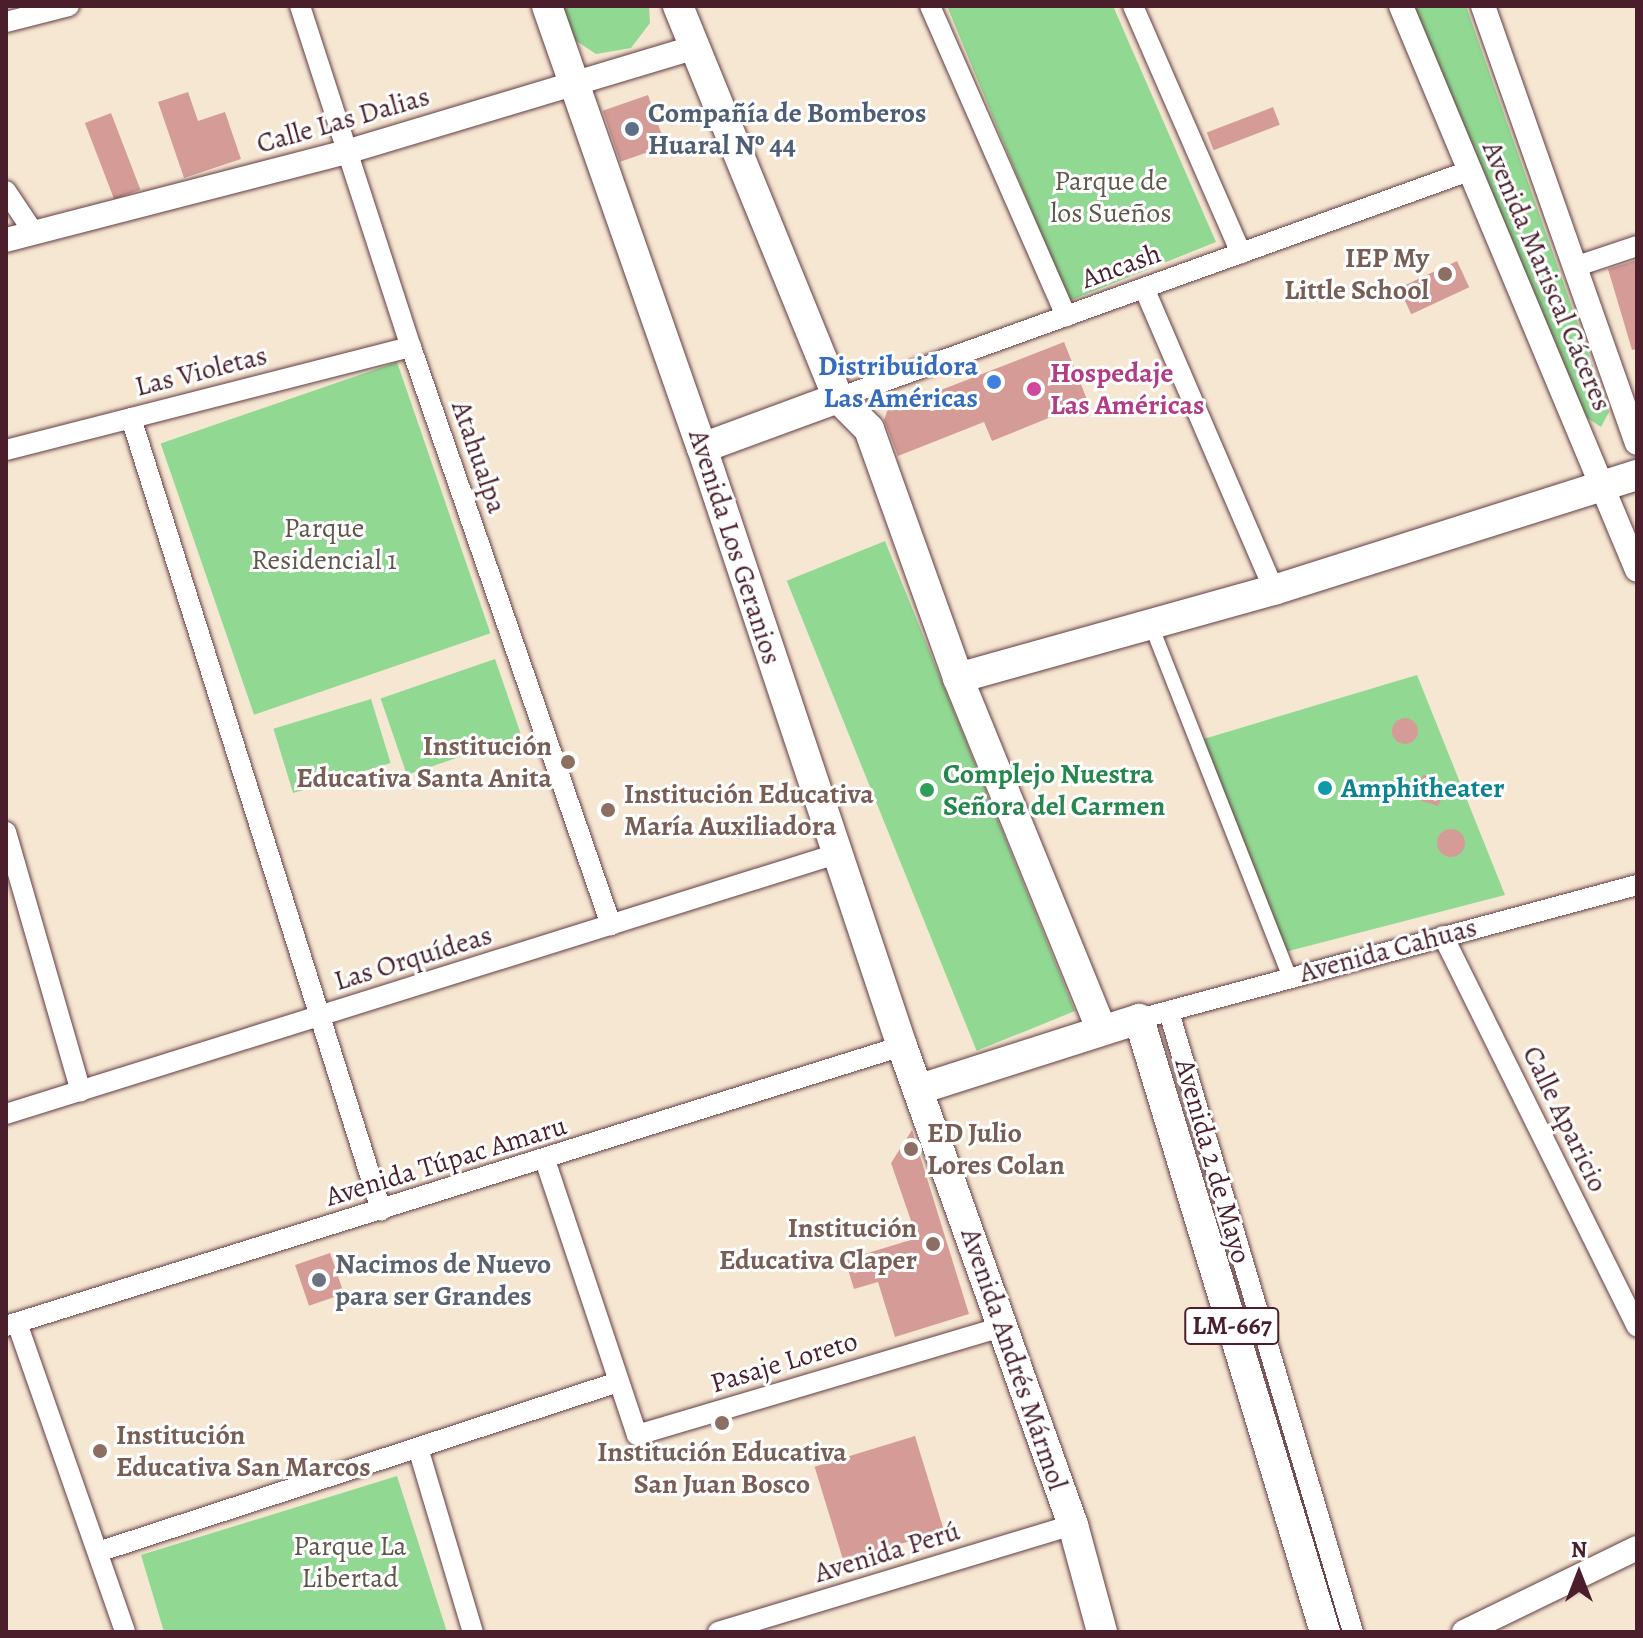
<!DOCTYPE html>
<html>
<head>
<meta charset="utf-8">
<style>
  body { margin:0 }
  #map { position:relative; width:1643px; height:1638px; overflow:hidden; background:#f6e7d2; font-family:Alegreya,serif }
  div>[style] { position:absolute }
  .green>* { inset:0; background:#91d993; transform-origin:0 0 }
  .building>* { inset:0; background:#d59c97; transform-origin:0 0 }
  .round { border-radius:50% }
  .roads { filter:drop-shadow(0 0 2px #643d44) drop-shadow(0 0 2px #643d44) }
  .pedestrian>* { height:14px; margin:-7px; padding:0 7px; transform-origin:7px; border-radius:7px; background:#fff }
  .minor>* { height:20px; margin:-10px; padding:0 10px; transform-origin:10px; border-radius:10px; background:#fff }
  .tertiary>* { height:24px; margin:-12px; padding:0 12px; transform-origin:12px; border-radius:12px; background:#fff }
  .primary>* { height:30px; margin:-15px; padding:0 15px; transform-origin:15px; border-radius:15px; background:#fff }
  .dots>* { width:22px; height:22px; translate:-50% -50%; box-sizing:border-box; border:4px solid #fff; border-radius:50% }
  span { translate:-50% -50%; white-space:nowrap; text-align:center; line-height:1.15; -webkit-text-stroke:6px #fff; paint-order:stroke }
  .shield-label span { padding:2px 6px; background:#fff; border:2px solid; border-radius:6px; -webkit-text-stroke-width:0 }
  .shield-label { font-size:26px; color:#4a1f2b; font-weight:700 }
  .service-label { font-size:28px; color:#4e5e75; font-weight:700 }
  .left { translate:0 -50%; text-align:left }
  .street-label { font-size:28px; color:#4a1f2b }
  .park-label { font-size:28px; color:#5f574a }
  .education-label { font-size:28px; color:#785e54; font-weight:700 }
  .right { translate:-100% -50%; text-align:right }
  .shop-label { font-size:28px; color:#366cbe; font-weight:700 }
  .hotel-label { font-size:28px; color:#b23c85; font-weight:700 }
  .leisure-label { font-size:28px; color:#27864d; font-weight:700 }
  .culture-label { font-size:28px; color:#0d838f; font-weight:700 }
  .worship-label { font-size:28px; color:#5b616d; font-weight:700 }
  .frame { position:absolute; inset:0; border:8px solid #4a1f2b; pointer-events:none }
  .north { position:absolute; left:1539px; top:1534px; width:80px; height:80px; -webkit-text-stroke:6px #fff; paint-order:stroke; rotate:0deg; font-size:22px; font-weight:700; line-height:32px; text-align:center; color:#4a1f2b }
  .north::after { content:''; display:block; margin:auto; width:28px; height:36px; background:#4a1f2b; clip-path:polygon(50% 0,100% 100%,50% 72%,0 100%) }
</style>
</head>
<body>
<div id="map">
  <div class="green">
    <i style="clip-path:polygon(558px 6px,649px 6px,650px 23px,631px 48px,596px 54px,570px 37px)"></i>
    <i style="clip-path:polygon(947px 6px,1113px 6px,1216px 242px,1069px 301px)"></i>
    <i style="clip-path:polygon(1412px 6px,1466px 6px,1609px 412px,1601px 427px,1584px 416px)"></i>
    <i style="left:397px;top:362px;width:287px;height:250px;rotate:71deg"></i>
    <i style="left:885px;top:541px;width:507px;height:106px;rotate:68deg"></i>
    <i style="left:495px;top:659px;width:81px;height:121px;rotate:71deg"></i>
    <i style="clip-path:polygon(1417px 675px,1505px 895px,1281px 953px,1197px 741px)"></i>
    <i style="left:371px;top:699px;width:67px;height:102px;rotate:73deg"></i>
    <i style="clip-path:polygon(397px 1476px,447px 1632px,164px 1632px,141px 1555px)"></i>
  </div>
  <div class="building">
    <i style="clip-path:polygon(188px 92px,198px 121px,225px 112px,241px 159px,184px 178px,158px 102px)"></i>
    <i style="left:648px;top:95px;width:54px;height:48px;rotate:71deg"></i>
    <i style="left:1273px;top:107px;width:19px;height:71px;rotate:69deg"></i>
    <i style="left:111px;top:113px;width:82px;height:28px;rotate:69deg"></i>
    <i style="clip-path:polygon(1637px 260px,1637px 349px,1632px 350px,1608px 269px)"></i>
    <i style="left:1457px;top:261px;width:29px;height:64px;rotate:65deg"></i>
    <i style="clip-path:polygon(1064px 342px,1088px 402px,992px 441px,984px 422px,898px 456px,884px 420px,887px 411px)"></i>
    <i class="round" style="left:1392px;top:718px;width:26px;height:26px"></i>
    <i style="clip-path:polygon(1423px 775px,1437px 777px,1444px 794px,1438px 806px,1422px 801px,1416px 792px)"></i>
    <i class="round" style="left:1437px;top:829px;width:28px;height:28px"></i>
    <i style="clip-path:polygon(912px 1130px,969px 1314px,895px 1337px,878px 1282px,854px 1289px,845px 1260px,917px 1238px,891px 1163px)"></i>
    <i style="left:330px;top:1253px;width:43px;height:37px;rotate:71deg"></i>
    <i style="left:915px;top:1436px;width:99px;height:105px;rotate:73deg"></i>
  </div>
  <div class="roads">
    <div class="pedestrian">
      <i style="left:1151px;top:625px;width:377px;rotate:68.5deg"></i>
    </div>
    <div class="minor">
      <i style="left:300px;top:6px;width:359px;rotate:72deg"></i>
      <i style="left:411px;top:347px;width:612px;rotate:70.91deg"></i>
      <i style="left:930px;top:6px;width:339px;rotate:66.3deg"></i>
      <i style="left:1133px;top:6px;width:270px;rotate:66.4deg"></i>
      <i style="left:6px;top:22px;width:65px;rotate:-14.3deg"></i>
      <i style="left:6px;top:191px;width:50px;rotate:56.3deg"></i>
      <i style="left:1574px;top:267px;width:66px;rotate:-18.4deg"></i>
      <i style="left:1144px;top:288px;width:329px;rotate:66.7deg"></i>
      <i style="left:838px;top:398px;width:671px;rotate:-19.79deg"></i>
      <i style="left:131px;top:418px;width:831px;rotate:72.48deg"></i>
      <i style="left:6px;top:450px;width:418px;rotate:-14.3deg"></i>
      <i style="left:6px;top:832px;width:270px;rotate:73.9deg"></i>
      <i style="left:1443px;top:936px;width:436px;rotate:63.6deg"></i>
      <i style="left:1169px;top:1012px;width:647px;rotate:73.47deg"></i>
      <i style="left:1139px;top:1019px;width:516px;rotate:-15.06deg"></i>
      <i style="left:6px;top:1114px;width:870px;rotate:-17.39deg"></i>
      <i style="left:545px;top:1160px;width:290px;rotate:71.5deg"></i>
      <i style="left:637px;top:1435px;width:380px;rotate:-16.5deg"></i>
      <i style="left:17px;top:1323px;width:327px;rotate:70.7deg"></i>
      <i style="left:6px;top:1326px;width:939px;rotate:-17.35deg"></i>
      <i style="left:418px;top:1448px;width:192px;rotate:73.4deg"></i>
      <i style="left:98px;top:1552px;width:547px;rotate:-18.1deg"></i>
      <i style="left:718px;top:1632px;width:371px;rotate:-16.8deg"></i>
    </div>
    <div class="tertiary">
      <i style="left:1401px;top:6px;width:611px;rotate:67.29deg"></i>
      <i style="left:1483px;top:6px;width:463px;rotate:70.6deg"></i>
      <i style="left:6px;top:240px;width:351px;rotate:-14.5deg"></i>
      <i style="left:346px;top:152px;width:362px;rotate:-16.7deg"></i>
      <i style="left:1464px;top:1632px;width:192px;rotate:-25.9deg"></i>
    </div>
    <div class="primary">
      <i style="left:547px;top:6px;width:468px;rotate:70.7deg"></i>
      <i style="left:702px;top:448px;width:631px;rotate:71.51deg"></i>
      <i style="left:902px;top:1046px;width:509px;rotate:70.35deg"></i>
      <i style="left:1073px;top:1525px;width:111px;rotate:74.8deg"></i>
      <i style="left:678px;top:6px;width:423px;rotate:67.8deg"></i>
      <i style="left:838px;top:398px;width:44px;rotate:45deg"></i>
      <i style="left:869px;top:429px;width:264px;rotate:70.3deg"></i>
      <i style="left:958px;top:678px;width:379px;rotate:67.8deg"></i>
      <i style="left:702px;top:448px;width:145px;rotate:-20.2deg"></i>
      <i style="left:958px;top:678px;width:328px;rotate:-15.6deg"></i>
      <i style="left:1274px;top:590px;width:381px;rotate:-17.6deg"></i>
      <i style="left:920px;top:1089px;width:230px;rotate:-17.7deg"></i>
      <i style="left:1139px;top:1019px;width:641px;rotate:73.12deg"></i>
    </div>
  </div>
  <div class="dots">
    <i style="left:632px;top:129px;background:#5c6f8a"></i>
    <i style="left:1445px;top:274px;background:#8d6e63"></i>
    <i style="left:994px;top:382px;background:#3f7fe0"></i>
    <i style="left:1034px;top:389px;background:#d1479c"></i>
    <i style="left:568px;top:762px;background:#8d6e63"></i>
    <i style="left:1325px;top:788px;background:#0f9aa8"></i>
    <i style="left:927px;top:790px;background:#2e9e5b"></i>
    <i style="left:608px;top:810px;background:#8d6e63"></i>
    <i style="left:911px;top:1149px;background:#8d6e63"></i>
    <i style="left:933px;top:1244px;background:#8d6e63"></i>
    <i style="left:319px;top:1280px;background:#6b7280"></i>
    <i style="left:722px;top:1423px;background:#8d6e63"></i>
    <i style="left:100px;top:1451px;background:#8d6e63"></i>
  </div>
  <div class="shield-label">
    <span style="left:1232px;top:1326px">LM-667</span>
  </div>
  <div class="service-label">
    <span class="left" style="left:648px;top:129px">Compañía de Bomberos<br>Huaral Nº 44</span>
  </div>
  <div class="street-label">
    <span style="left:343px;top:120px;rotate:-16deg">Calle Las Dalias</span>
    <span style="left:1121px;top:266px;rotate:-20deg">Ancash</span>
    <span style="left:1547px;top:276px;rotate:67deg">Avenida Mariscal Cáceres</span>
    <span style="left:201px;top:371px;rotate:-14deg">Las Violetas</span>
    <span style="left:479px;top:457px;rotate:71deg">Atahualpa</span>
    <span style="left:735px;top:547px;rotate:72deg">Avenida Los Geranios</span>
    <span style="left:1388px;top:950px;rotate:-15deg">Avenida Cahuas</span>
    <span style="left:413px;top:958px;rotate:-17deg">Las Orquídeas</span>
    <span style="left:1565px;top:1119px;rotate:64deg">Calle Aparicio</span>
    <span style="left:446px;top:1161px;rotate:-17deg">Avenida Túpac Amaru</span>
    <span style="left:1213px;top:1161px;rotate:74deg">Avenida 2 de Mayo</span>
    <span style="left:1014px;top:1359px;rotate:71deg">Avenida Andrés Mármol</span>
    <span style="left:784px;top:1362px;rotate:-17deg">Pasaje Loreto</span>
    <span style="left:887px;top:1552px;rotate:-17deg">Avenida Perú</span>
  </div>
  <div class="park-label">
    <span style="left:1111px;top:197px">Parque de<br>los Sueños</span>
    <span style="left:324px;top:544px">Parque<br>Residencial 1</span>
    <span style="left:350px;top:1562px">Parque La<br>Libertad</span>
  </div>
  <div class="education-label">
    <span class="right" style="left:1429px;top:274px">IEP My<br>Little School</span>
    <span class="right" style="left:552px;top:762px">Institución<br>Educativa Santa Anita</span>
    <span class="left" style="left:624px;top:810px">Institución Educativa<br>María Auxiliadora</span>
    <span class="left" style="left:927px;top:1149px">ED Julio<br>Lores Colan</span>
    <span class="right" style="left:917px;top:1244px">Institución<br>Educativa Claper</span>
    <span class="left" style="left:116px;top:1451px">Institución<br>Educativa San Marcos</span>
    <span style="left:722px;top:1468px">Institución Educativa<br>San Juan Bosco</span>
  </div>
  <div class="shop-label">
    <span class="right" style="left:978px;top:382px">Distribuidora<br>Las Américas</span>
  </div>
  <div class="hotel-label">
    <span class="left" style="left:1050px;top:389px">Hospedaje<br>Las Américas</span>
  </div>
  <div class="leisure-label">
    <span class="left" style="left:943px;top:790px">Complejo Nuestra<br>Señora del Carmen</span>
  </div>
  <div class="culture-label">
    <span class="left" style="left:1341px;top:788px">Amphitheater</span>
  </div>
  <div class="worship-label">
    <span class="left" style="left:335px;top:1280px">Nacimos de Nuevo<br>para ser Grandes</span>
  </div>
  <div class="frame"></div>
  <div class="north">N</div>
</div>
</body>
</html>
